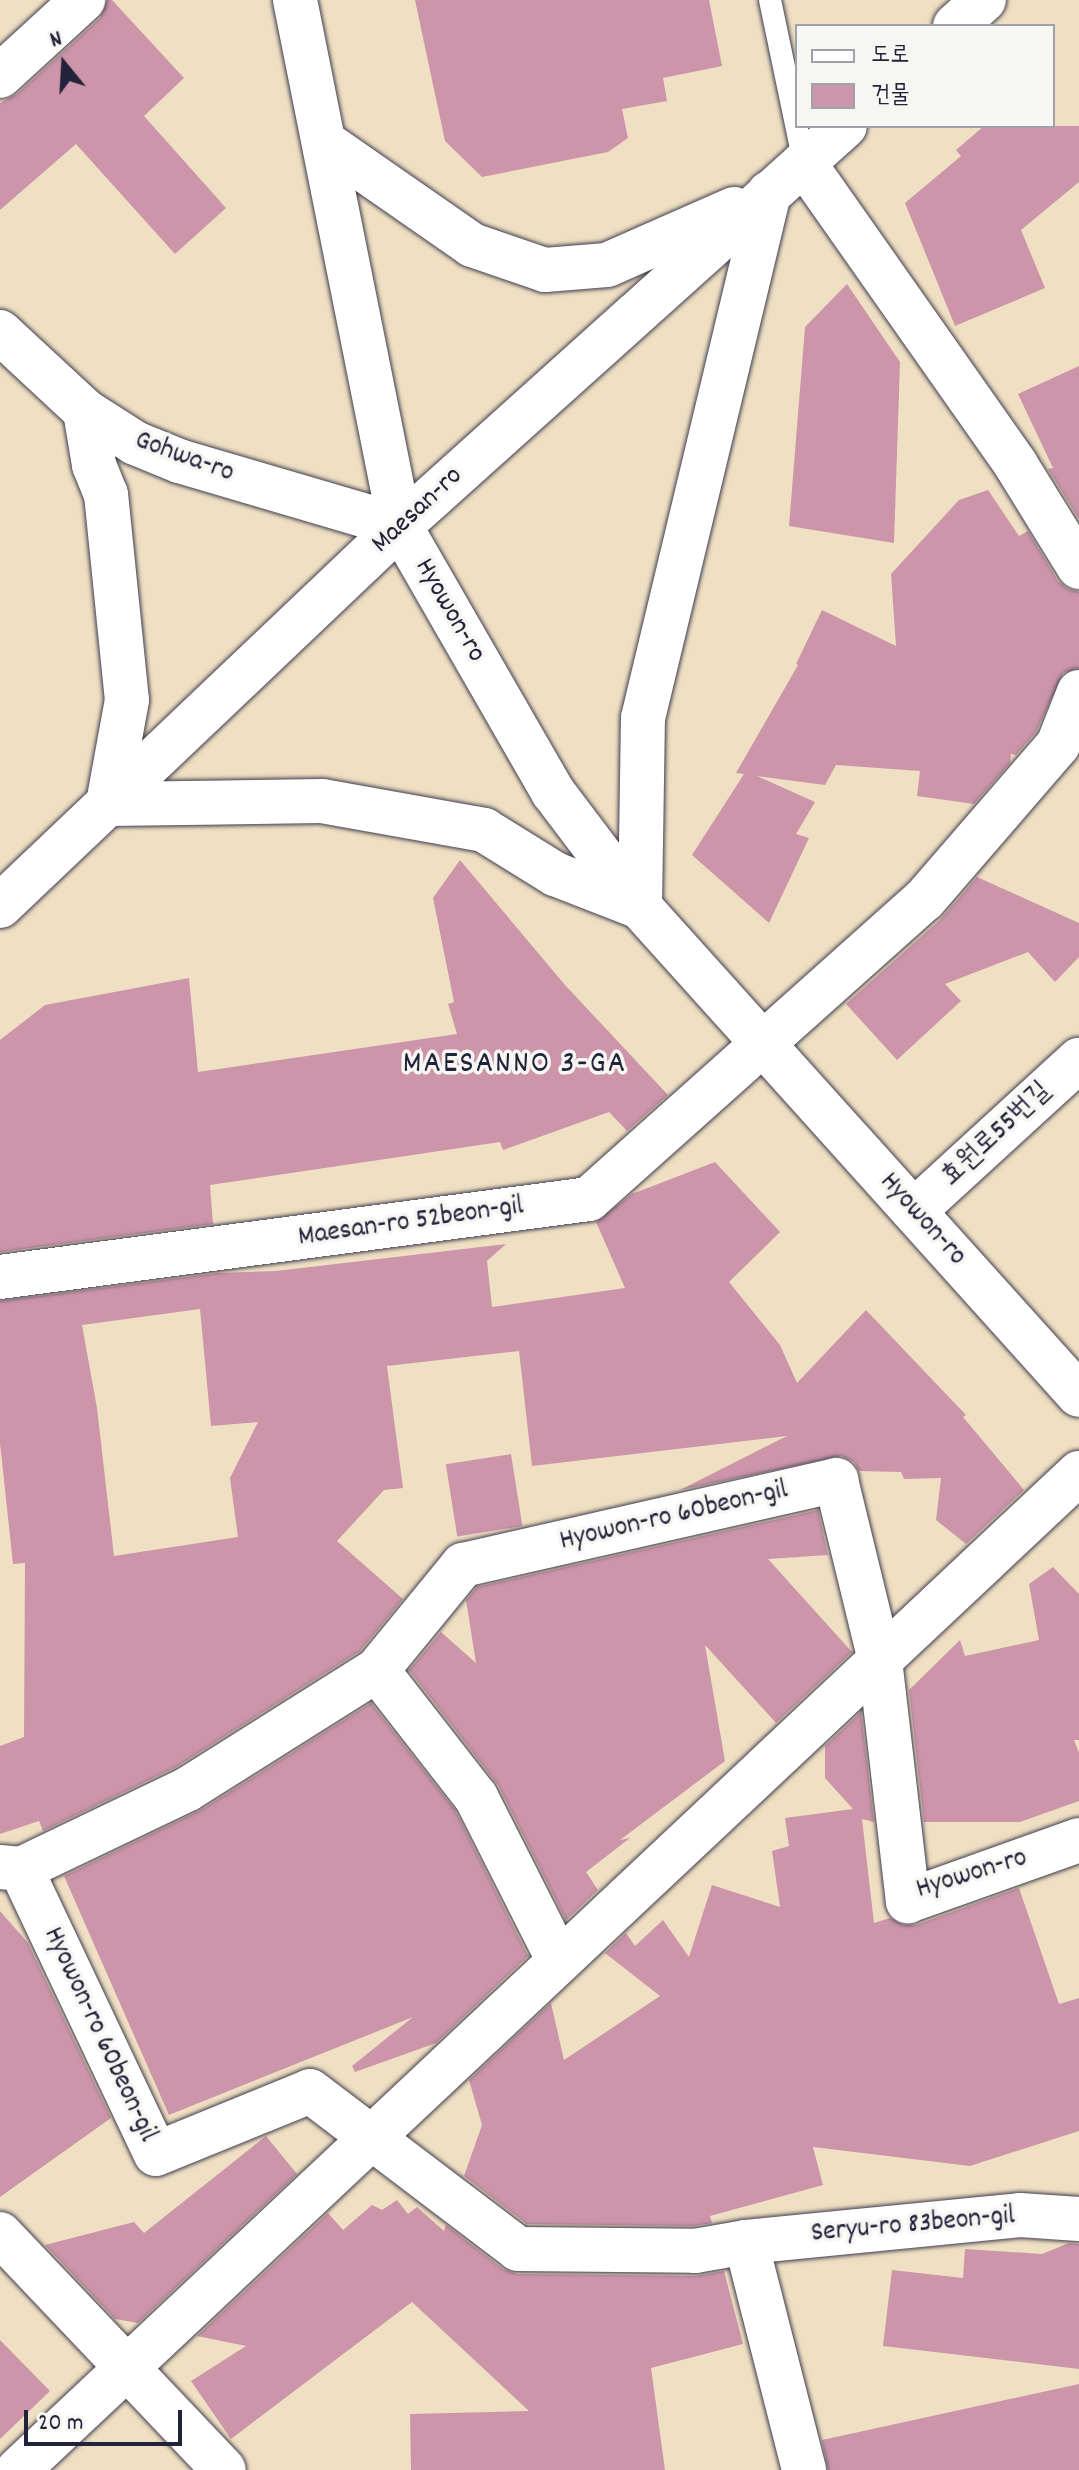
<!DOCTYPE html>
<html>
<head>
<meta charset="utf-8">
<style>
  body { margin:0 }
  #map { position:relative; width:1079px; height:2470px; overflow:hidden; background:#f0e0c3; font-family:Dekko,"Poor Story",sans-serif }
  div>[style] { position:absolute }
  .building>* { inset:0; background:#cc95aa; transform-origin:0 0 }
  .roads { filter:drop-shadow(0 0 2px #413e4f) drop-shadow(0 0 2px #413e4f) }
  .service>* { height:22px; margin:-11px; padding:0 11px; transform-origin:11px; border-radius:11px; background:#fff }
  .minor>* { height:44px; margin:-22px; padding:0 22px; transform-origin:22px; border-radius:22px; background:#fff }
  .tertiary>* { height:44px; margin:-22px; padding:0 22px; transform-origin:22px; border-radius:22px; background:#fff }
  .primary>* { height:44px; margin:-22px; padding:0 22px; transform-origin:22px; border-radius:22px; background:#fff }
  span { translate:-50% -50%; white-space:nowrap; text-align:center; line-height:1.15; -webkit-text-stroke:7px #f6f6f2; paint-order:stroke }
  .street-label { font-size:28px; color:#22223b }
  .quarter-label { font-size:32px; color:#22223b; letter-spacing:2px }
  .legend { position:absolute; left:795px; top:24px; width:260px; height:104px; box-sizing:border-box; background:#f6f6f2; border:2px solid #a1a1a9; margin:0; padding:10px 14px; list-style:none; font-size:24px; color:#22223b }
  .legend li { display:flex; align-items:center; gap:16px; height:40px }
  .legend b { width:40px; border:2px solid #a1a1a9 }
  .north { position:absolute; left:24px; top:24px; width:80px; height:80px; -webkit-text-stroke:6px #f6f6f2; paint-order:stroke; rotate:342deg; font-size:22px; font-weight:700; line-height:32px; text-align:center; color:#22223b }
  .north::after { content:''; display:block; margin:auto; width:28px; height:36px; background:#22223b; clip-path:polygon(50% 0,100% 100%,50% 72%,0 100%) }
  .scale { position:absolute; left:24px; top:2410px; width:158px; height:36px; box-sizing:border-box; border:4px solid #22223b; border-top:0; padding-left:10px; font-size:24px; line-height:28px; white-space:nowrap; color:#22223b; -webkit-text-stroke:6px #f6f6f2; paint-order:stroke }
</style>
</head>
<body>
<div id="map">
  <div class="building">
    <i style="clip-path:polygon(107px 0,112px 0,184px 78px,144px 116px,226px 208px,175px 254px,76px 144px,0 210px,0 103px,17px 94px,100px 18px)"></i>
    <i style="clip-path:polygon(415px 0,709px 0,722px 66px,663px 78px,667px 101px,622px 109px,628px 138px,608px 152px,482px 177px,445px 141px)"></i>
    <i style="clip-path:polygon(984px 126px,1079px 126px,1079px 182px,1021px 230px,1045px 288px,955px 326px,905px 203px,961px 156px,956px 150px)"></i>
    <i style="clip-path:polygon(847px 284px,900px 362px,894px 543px,789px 526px,805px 327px)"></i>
    <i style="clip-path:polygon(1079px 366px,1079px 519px,1048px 469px,1053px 468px,1018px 394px)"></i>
    <i style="clip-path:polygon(988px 490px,1019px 536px,1028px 531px,1058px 581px,1068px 589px,1079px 592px,1079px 668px,1063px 673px,1036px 732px,1016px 755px,1011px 754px,1010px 763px,974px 804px,917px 796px,920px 771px,836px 765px,825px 785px,757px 776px,815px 802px,796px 834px,809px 838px,769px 923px,692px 855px,744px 774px,736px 773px,798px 665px,796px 664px,822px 610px,896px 646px,891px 574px,959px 500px)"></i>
    <i style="clip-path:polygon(460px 860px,565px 985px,668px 1095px,627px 1131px,609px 1112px,503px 1150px,500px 1142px,210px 1185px,213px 1224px,0 1252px,0 1040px,45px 1005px,189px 978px,198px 1072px,457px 1034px,448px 1004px,454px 1002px,433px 898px)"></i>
    <i style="clip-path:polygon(977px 877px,1079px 923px,1079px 957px,1055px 982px,1028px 952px,945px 984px,961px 1001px,897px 1060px,846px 1004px,941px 919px)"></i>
    <i style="clip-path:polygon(evenodd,715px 1162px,780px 1232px,729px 1282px,780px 1345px,797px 1383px,866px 1310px,966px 1415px,963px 1417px,1024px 1490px,966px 1544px,936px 1520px,941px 1478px,904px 1479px,901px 1472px,859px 1471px,854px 1462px,842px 1456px,680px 1490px,787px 1436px,532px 1466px,519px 1351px,387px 1366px,403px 1488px,384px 1490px,337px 1541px,403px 1599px,360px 1651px,176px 1767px,43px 1831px,39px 1821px,0 1834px,0 1746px,24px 1737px,25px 1563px,13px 1564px,0 1443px,0 1301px,218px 1273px,276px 1271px,506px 1244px,487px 1261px,492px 1307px,625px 1288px,596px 1222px,632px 1194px,715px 1162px,200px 1309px,211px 1426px,258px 1422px,230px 1478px,238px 1537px,114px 1556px,97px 1408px,82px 1325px,200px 1309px)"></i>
    <i style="left:511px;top:1454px;width:73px;height:66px;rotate:81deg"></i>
    <i style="clip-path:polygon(818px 1510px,828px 1555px,768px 1559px,852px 1652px,776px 1723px,705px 1645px,725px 1761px,620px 1840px,630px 1838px,586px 1872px,598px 1890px,566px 1920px,498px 1785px,409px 1670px,441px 1632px,476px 1663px,466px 1600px,477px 1587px)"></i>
    <i style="clip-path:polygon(1053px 1567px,1079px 1594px,1079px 1740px,1074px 1740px,1079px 1753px,1079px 1801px,1020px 1822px,924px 1822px,909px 1690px,960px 1640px,965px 1656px,1039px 1640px,1029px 1584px)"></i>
    <i style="clip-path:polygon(371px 1703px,455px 1810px,528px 1956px,436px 2043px,355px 2072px,352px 2066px,413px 2017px,169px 2115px,64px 1876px,201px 1810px)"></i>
    <i style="clip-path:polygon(861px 1712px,874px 1822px,862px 1819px,874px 1923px,890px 1918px,903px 1925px,916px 1925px,1019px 1888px,1059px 2004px,1079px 1998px,1079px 2131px,970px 2166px,813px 2147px,823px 2185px,710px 2216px,712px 2223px,693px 2226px,527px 2224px,464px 2176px,482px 2125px,469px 2080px,551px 2003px,564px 2060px,660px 1996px,605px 1953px,626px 1933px,635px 1946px,663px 1920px,689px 1957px,712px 1885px,780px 1907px,772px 1851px,789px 1846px,785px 1818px,853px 1809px,825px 1778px,825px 1746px)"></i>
    <i style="clip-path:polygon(0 1911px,28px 1943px,111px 2118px,0 2197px)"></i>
    <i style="clip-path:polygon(266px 2136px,297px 2174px,138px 2323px,115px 2319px,45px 2245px,134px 2222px,144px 2233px)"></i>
    <i style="clip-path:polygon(397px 2200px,408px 2214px,417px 2207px,444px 2231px,446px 2225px,503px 2269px,517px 2274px,695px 2276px,724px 2271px,743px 2344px,651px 2368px,665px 2470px,411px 2470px,410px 2414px,529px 2411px,412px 2302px,231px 2439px,191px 2381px,246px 2346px,197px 2336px,328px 2213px,343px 2230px,372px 2205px,382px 2210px)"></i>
    <i style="clip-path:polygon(1069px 2243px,1079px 2244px,1079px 2369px,883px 2346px,892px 2270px,963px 2278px,965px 2249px,1042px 2254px)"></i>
    <i style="clip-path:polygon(0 2340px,50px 2391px,0 2439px)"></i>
    <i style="clip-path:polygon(1079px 2384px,1079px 2470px,828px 2470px,822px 2440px)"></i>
  </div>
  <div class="roads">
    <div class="service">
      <i style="left:770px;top:0;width:167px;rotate:78.2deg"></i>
    </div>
    <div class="minor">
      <i style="left:0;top:76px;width:113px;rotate:-42.5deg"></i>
      <i style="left:804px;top:163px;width:369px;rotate:54.9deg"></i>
      <i style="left:1016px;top:465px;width:120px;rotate:58.3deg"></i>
      <i style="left:0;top:1277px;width:594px;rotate:-7.54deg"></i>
      <i style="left:589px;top:1199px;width:449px;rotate:-41.8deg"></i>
      <i style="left:924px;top:900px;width:205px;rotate:-49.2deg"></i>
      <i style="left:1058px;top:745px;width:57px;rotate:-68.4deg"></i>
      <i style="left:377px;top:1670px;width:161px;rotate:52.1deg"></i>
      <i style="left:476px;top:1797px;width:184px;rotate:63.2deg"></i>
      <i style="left:0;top:1867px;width:21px;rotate:5deg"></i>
      <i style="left:21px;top:1869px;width:185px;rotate:-25.6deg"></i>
      <i style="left:188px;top:1789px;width:223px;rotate:-32.2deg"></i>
      <i style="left:377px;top:1670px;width:136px;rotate:-50.7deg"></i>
      <i style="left:463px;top:1565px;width:383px;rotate:-12.8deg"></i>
      <i style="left:836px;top:1480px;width:185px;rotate:76.3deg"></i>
      <i style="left:880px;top:1660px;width:243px;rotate:83.4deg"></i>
      <i style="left:908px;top:1901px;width:182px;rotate:-19.6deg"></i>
      <i style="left:21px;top:1869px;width:315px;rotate:64.7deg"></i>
      <i style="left:156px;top:2154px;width:166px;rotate:-22.2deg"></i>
      <i style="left:310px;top:2091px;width:261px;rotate:37.2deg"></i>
      <i style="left:518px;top:2249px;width:177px;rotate:0.6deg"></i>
      <i style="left:695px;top:2251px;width:52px;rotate:-10deg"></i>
      <i style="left:746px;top:2242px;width:275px;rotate:-5.6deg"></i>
      <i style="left:1020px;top:2215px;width:59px;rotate:3.9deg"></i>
      <i style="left:0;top:2234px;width:325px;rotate:46.5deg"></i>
      <i style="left:746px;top:2242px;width:235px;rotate:75.7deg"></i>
      <i style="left:18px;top:2470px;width:1456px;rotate:-43.22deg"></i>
    </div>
    <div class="tertiary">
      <i style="left:295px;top:0;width:536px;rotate:78.71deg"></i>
      <i style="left:400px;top:526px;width:307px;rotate:60.1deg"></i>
      <i style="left:553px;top:792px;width:144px;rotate:52.9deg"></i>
      <i style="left:640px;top:907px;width:656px;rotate:48.03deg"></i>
      <i style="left:0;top:332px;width:116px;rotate:42.9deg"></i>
      <i style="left:85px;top:411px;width:59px;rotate:32.6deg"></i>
      <i style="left:135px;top:443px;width:48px;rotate:22.2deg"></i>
      <i style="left:179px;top:461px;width:230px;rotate:16.4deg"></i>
      <i style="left:914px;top:1211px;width:224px;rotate:-42.5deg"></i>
    </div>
    <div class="primary">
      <i style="left:955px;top:26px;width:39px;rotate:-42deg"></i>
      <i style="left:324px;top:142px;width:180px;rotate:34.8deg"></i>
      <i style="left:472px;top:245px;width:77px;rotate:18.9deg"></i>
      <i style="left:545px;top:270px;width:62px;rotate:-4.6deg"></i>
      <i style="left:607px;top:265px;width:139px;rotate:-23.8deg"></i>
      <i style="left:85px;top:411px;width:55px;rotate:80.5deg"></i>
      <i style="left:94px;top:465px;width:31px;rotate:68deg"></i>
      <i style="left:106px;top:494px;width:207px;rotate:84.2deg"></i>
      <i style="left:127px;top:700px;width:106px;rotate:100.4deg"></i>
      <i style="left:108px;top:804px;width:214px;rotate:-0.8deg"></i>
      <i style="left:322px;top:801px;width:165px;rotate:10.1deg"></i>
      <i style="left:484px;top:830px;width:84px;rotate:31.8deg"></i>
      <i style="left:555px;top:874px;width:91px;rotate:21.2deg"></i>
      <i style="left:640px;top:907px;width:189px;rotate:-89.1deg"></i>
      <i style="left:643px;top:718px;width:540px;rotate:-76.5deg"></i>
      <i style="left:0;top:906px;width:552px;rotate:-43.53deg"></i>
      <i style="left:400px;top:526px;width:598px;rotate:-41.95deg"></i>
    </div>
  </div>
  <div class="street-label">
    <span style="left:184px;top:458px;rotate:20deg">Gohwa-ro</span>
    <span style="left:418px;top:511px;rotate:-43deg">Maesan-ro</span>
    <span style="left:449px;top:611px;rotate:60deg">Hyowon-ro</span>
    <span style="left:997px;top:1135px;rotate:-43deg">효원로55번길</span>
    <span style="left:922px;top:1220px;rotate:48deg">Hyowon-ro</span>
    <span style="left:411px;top:1223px;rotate:-8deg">Maesan-ro 52beon-gil</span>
    <span style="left:674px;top:1517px;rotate:-13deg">Hyowon-ro 60beon-gil</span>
    <span style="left:972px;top:1875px;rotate:-17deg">Hyowon-ro</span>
    <span style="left:99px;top:2035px;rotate:65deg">Hyowon-ro 60beon-gil</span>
    <span style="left:913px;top:2226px;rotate:-5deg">Seryu-ro 83beon-gil</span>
  </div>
  <div class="quarter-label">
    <span style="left:515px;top:1065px">MAESANNO 3-GA</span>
  </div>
  <ul class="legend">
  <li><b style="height:10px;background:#fff"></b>도로</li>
  <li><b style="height:22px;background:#cc95aa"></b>건물</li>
  </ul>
  <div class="north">N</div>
  <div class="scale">20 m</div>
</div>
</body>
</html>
